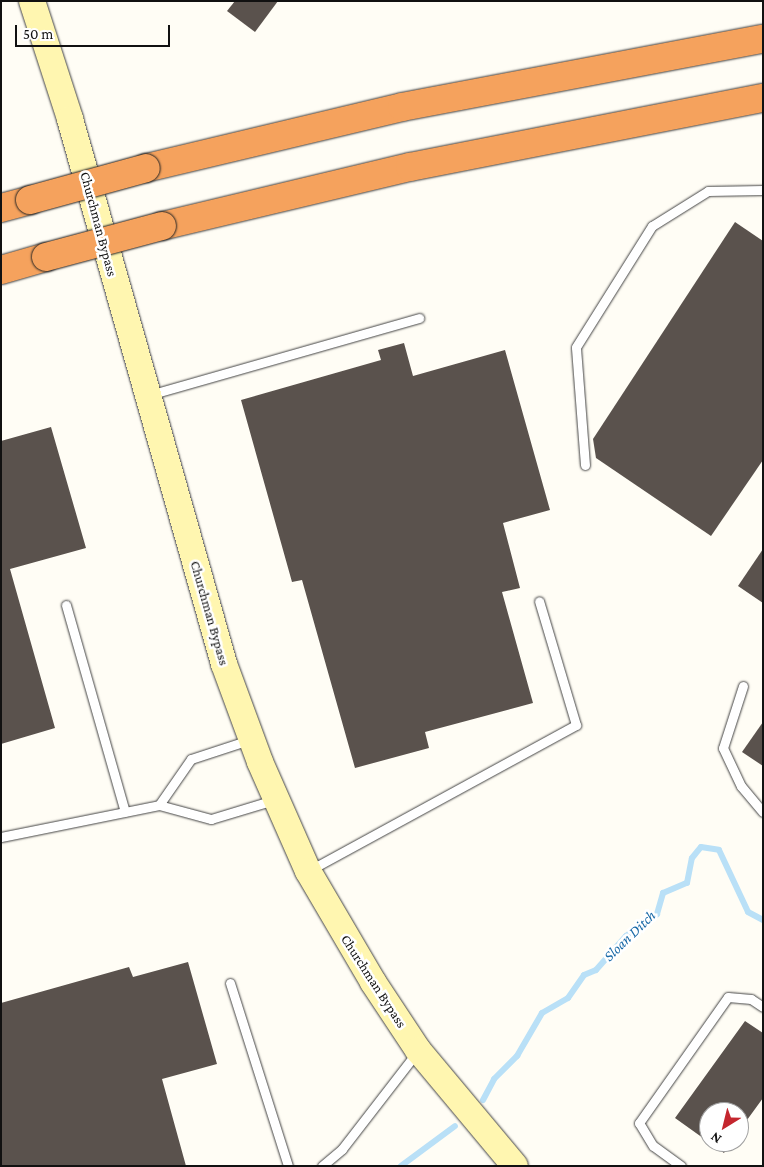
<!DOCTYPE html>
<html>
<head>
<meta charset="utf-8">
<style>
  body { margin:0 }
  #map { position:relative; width:764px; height:1167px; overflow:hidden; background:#fffdf5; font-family:"Crimson Pro",serif }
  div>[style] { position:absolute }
  .stream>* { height:6px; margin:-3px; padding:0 3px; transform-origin:3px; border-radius:3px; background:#b9e0f7 }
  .building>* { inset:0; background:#5a524d }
  .roads { filter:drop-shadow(0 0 1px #444) drop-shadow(0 0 1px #444) }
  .lane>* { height:9px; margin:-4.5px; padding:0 4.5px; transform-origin:4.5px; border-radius:4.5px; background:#fff }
  .secondary>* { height:26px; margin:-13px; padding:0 13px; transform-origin:13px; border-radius:13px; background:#fff6b0 }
  .highway>* { height:28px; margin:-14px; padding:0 14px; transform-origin:14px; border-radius:14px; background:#f5a25d }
  .bridges { filter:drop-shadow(0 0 1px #222) drop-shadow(0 0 1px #222) }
  .highway-bridge>* { height:28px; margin:-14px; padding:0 14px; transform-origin:14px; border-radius:14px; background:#f5a25d }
  span { translate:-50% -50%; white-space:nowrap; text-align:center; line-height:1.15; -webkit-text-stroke:5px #fff; paint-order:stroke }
  .street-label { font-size:14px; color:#111 }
  .water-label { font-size:15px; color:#1768a6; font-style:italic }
  .frame { position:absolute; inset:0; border:2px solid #111; pointer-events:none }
  .north { position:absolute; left:699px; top:1102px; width:50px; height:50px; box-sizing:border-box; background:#fff; border:1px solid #a0a0a0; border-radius:50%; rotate:216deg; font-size:14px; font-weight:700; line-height:20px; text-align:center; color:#111 }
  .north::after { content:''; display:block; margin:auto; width:18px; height:22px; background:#c4262e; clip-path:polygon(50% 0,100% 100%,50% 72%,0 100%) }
  .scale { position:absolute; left:15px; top:25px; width:155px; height:22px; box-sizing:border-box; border:2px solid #111; border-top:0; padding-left:6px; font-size:15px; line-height:18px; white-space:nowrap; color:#111; -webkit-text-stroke:4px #fff; paint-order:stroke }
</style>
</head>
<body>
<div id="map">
  <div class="stream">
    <i style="left:483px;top:1100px;width:24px;rotate:-62deg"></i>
    <i style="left:494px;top:1079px;width:33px;rotate:-45deg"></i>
    <i style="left:517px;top:1056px;width:50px;rotate:-59.8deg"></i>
    <i style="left:542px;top:1013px;width:30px;rotate:-30deg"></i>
    <i style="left:568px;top:998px;width:28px;rotate:-55deg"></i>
    <i style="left:584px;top:975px;width:13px;rotate:-23deg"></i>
    <i style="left:596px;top:970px;width:45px;rotate:-48.6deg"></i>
    <i style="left:626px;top:936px;width:38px;rotate:-35deg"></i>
    <i style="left:657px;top:914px;width:22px;rotate:-74deg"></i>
    <i style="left:663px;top:893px;width:26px;rotate:-23deg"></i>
    <i style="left:687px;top:883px;width:25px;rotate:-79deg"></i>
    <i style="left:692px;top:858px;width:14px;rotate:-51deg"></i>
    <i style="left:701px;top:847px;width:18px;rotate:9deg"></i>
    <i style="left:719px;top:850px;width:68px;rotate:64.9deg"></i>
    <i style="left:748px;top:912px;width:17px;rotate:28deg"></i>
    <i style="left:401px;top:1166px;width:67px;rotate:-36.5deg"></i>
  </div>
  <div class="building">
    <i style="clip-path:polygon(235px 1px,278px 1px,255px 32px,227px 11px)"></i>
    <i style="clip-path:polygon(735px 222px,763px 241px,763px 460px,711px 536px,596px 458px,593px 439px)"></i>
    <i style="clip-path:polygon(404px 343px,413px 376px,505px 350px,550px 510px,503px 523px,520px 588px,502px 592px,533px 703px,425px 732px,429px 748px,355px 768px,302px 580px,292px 582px,241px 400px,381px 360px,378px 350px)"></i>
    <i style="clip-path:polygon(51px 427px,86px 548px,10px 569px,55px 728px,1px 744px,1px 441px)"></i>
    <i style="clip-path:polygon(763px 549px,763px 603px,738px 586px)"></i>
    <i style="clip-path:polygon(763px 722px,763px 766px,742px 752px)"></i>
    <i style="clip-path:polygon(188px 962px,217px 1064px,162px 1079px,186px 1166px,1px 1166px,1px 1003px,129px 967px,133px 977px)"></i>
    <i style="clip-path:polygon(745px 1021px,763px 1033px,763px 1098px,739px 1131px,739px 1112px,709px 1112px,709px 1142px,731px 1142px,724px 1153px,675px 1118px)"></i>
  </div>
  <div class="roads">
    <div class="lane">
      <i style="left:149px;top:395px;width:281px;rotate:-15.9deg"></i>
      <i style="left:585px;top:465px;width:118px;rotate:-94.4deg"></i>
      <i style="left:576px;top:347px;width:143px;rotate:-57.9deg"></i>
      <i style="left:652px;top:226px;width:66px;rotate:-32deg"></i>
      <i style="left:708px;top:191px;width:55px;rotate:-1deg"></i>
      <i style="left:66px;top:605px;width:215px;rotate:74.1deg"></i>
      <i style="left:743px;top:686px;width:65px;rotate:107.9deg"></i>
      <i style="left:723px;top:748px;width:42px;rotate:64.7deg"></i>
      <i style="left:741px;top:786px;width:34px;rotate:50deg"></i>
      <i style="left:159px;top:805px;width:54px;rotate:15.1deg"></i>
      <i style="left:211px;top:819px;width:66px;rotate:-16.8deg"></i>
      <i style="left:1px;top:837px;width:161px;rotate:-11.4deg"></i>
      <i style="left:159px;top:805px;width:56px;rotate:-55.2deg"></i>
      <i style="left:191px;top:759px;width:61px;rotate:-18.1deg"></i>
      <i style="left:310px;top:870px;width:303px;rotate:-28.6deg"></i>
      <i style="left:576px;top:725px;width:129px;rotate:-106.6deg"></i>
      <i style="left:230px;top:983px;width:192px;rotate:72.4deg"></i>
      <i style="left:322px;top:1166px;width:26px;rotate:-40deg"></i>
      <i style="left:342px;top:1149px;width:123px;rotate:-52.3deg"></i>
      <i style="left:681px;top:1166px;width:34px;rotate:-144deg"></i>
      <i style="left:653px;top:1146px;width:27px;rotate:-121deg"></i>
      <i style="left:639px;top:1123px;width:154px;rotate:-54.8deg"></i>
      <i style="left:728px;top:997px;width:23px;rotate:5deg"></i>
      <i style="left:751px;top:999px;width:14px;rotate:34deg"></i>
    </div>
    <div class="secondary">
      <i style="left:32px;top:1px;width:124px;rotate:72.1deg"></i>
      <i style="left:70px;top:119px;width:566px;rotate:74.22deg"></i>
      <i style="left:224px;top:664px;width:104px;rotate:69.8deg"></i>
      <i style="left:260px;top:762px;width:119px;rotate:66.2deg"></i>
      <i style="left:308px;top:871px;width:129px;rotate:59.6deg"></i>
      <i style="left:373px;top:982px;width:82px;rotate:56.5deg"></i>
      <i style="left:418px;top:1050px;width:151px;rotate:50.1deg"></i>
    </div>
    <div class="highway">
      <i style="left:146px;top:168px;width:263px;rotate:-13.4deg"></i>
      <i style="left:402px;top:107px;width:367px;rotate:-10.7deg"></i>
      <i style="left:1px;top:208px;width:30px;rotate:-15deg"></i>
      <i style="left:162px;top:226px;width:255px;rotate:-13.4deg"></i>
      <i style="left:410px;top:167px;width:360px;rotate:-11.1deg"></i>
      <i style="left:1px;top:270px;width:47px;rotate:-16.1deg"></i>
    </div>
  </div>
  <div class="bridges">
    <div class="highway-bridge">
      <i style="left:30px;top:200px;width:120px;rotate:-15.4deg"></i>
      <i style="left:46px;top:257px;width:120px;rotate:-15deg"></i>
    </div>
  </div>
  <div class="street-label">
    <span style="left:99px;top:224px;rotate:75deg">Churchman Bypass</span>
    <span style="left:210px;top:613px;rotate:74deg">Churchman Bypass</span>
    <span style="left:374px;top:981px;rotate:57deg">Churchman Bypass</span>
  </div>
  <div class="water-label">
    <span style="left:630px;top:936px;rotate:-44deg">Sloan Ditch</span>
  </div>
  <div class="frame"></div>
  <div class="north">N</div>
  <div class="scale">50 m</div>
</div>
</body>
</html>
